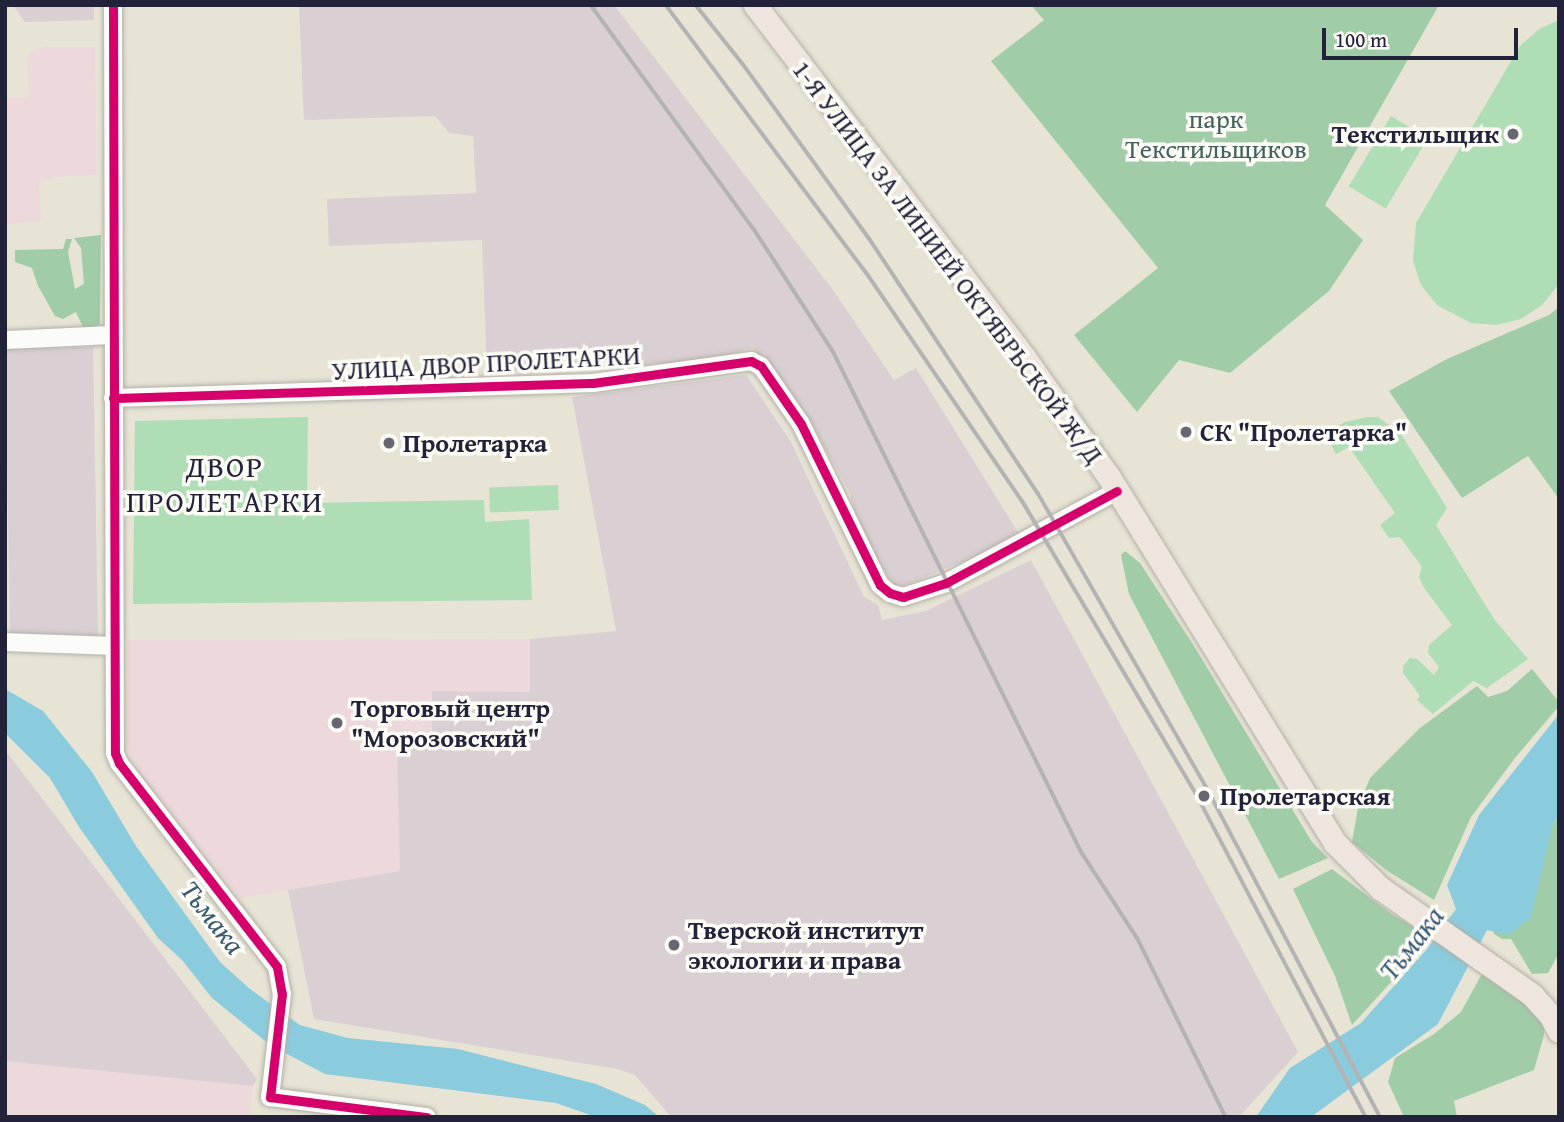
<!DOCTYPE html>
<html>
<head>
<meta charset="utf-8">
<style>
  body { margin:0 }
  #map { position:relative; width:1564px; height:1122px; overflow:hidden; background:#e7e4d5; font-family:"Gentium Book Plus",serif }
  div>[style] { position:absolute }
  .built>* { inset:0; background:#edd8dc }
  .industrial>* { inset:0; background:#dacfd2; transform-origin:0 0 }
  .green>* { inset:0; background:#aeddb6; transform-origin:0 0 }
  .forest>* { inset:0; background:#a1cca8 }
  .water>* { inset:0; background:#8accdd }
  .roads { filter:drop-shadow(0 0 2px #b2b0a9) drop-shadow(0 0 2px #b2b0a9) }
  .minor>* { height:18px; margin:-9px; padding:0 9px; transform-origin:9px; border-radius:9px; background:#fbfbf9 }
  .major>* { height:23px; margin:-11.5px; padding:0 11.5px; transform-origin:11.5px; border-radius:11.5px; background:#eee6de }
  .rail>* { height:3.5px; margin:-1.75px; padding:0 1.75px; transform-origin:1.75px; border-radius:1.75px; background:#b3b3b4 }
  .cycleway>* { height:9px; margin:-4.5px; padding:0 4.5px; transform-origin:4.5px; border-radius:4.5px; background:#d6006c }
  .dots>* { width:19px; height:19px; translate:-50% -50%; box-sizing:border-box; border:4px solid #fdfcf7; border-radius:50% }
  span { translate:-50% -50%; white-space:nowrap; text-align:center; line-height:1.15; -webkit-text-stroke:7px #fdfcf7; paint-order:stroke }
  .park-label { font-size:26px; color:#43625d }
  .poi-label { font-size:26px; color:#22223b; font-weight:700 }
  .right { translate:-100% -50%; text-align:right }
  .left { translate:0 -50%; text-align:left }
  .street-label { font-size:26px; color:#22223b }
  .water-label { font-size:28px; color:#385a75; font-style:italic }
  .quarter-label { font-size:30px; color:#22223b; letter-spacing:2px }
  .frame { position:absolute; inset:0; border:7px solid #22223b; pointer-events:none }
  .scale { position:absolute; left:1322px; top:28px; width:196px; height:32px; box-sizing:border-box; border:4px solid #22223b; border-top:0; padding-left:9px; font-size:21px; line-height:24px; white-space:nowrap; color:#22223b; -webkit-text-stroke:5px #fdfcf7; paint-order:stroke }
</style>
</head>
<body>
<div id="map">
  <div class="built">
    <i style="clip-path:polygon(45px 47px,95px 47px,97px 175px,56px 177px,39px 183px,41px 220px,5px 225px,5px 98px,29px 97px,27px 57px,30px 52px)"></i>
    <i style="clip-path:polygon(530px 639px,530px 692px,432px 691px,432px 746px,397px 747px,401px 871px,240px 898px,137px 770px,127px 745px,127px 640px)"></i>
    <i style="clip-path:polygon(5px 1061px,253px 1086px,250px 1117px,5px 1117px)"></i>
  </div>
  <div class="industrial">
    <i style="clip-path:polygon(13px 5px,94px 5px,94px 20px,25px 22px)"></i>
    <i style="clip-path:polygon(299px 5px,614px 5px,833px 290px,894px 380px,916px 368px,1021px 537px,906px 585px,893px 585px,861px 531px,849px 491px,815px 430px,753px 348px,703px 361px,532px 371px,487px 370px,482px 240px,329px 246px,327px 199px,476px 193px,473px 136px,449px 133px,435px 116px,304px 120px)"></i>
    <i style="left:93px;top:347px;width:293px;height:88px;rotate:89deg"></i>
    <i style="clip-path:polygon(746px 375px,791px 442px,864px 597px,878px 605px,882px 620px,926px 611px,1031px 560px,1298px 1052px,1239px 1117px,671px 1117px,635px 1075px,617px 1069px,314px 1019px,288px 890px,400px 871px,397px 747px,432px 746px,432px 691px,530px 692px,530px 639px,616px 631px,572px 397px)"></i>
    <i style="clip-path:polygon(5px 750px,257px 1079px,253px 1086px,5px 1061px)"></i>
  </div>
  <div class="green">
    <i style="clip-path:polygon(1559px 20px,1559px 284px,1542px 305px,1521px 319px,1496px 325px,1471px 323px,1437px 305px,1421px 285px,1413px 261px,1416px 223px,1520px 46px,1539px 29px)"></i>
    <i style="left:1391px;top:116px;width:43px;height:82px;rotate:31deg"></i>
    <i style="clip-path:polygon(308px 417px,307px 503px,484px 500px,485px 522px,529px 519px,532px 600px,133px 604px,135px 421px)"></i>
    <i style="clip-path:polygon(1368px 417px,1378px 417px,1401px 434px,1447px 508px,1436px 525px,1494px 619px,1528px 659px,1487px 688px,1473px 681px,1433px 714px,1417px 700px,1420px 696px,1403px 673px,1403px 666px,1410px 658px,1417px 659px,1434px 675px,1439px 667px,1428px 653px,1429px 645px,1452px 625px,1424px 588px,1419px 577px,1422px 567px,1400px 537px,1389px 538px,1380px 525px,1395px 513px,1349px 447px,1336px 454px,1327px 437px,1329px 430px,1345px 422px)"></i>
    <i style="left:558px;top:485px;width:25px;height:69px;rotate:88deg"></i>
  </div>
  <div class="forest">
    <i style="clip-path:polygon(1031px 5px,1439px 5px,1325px 205px,1363px 240px,1329px 291px,1230px 373px,1179px 360px,1137px 412px,1074px 335px,1158px 268px,991px 61px,1044px 20px)"></i>
    <i style="clip-path:polygon(101px 235px,100px 324px,85px 332px,76px 312px,63px 319px,55px 316px,38px 286px,32px 268px,15px 262px,15px 250px,63px 249px,66px 239px,72px 239px,68px 252px,75px 289px,84px 284px,81px 248px,74px 238px)"></i>
    <i style="clip-path:polygon(1559px 307px,1559px 499px,1528px 456px,1462px 498px,1389px 391px,1447px 359px,1549px 315px)"></i>
    <i style="clip-path:polygon(1125px 551px,1140px 563px,1194px 646px,1312px 842px,1328px 858px,1279px 879px,1129px 594px,1121px 555px)"></i>
    <i style="clip-path:polygon(1532px 669px,1559px 702px,1559px 706px,1515px 758px,1471px 817px,1434px 900px,1386px 870px,1352px 842px,1358px 808px,1370px 778px,1420px 728px,1477px 686px,1488px 697px,1507px 691px)"></i>
    <i style="clip-path:polygon(1559px 814px,1559px 953px,1548px 973px,1532px 974px,1511px 939px,1502px 939px,1493px 933px,1534px 837px,1553px 824px)"></i>
    <i style="clip-path:polygon(1332px 869px,1393px 915px,1432px 937px,1352px 1025px,1335px 976px,1293px 889px)"></i>
    <i style="clip-path:polygon(1484px 970px,1544px 1014px,1544px 1035px,1534px 1070px,1454px 1101px,1457px 1117px,1404px 1117px,1388px 1082px,1395px 1058px,1434px 1034px,1461px 1012px)"></i>
  </div>
  <div class="water">
    <i style="clip-path:polygon(5px 689px,43px 711px,92px 772px,136px 846px,220px 962px,250px 989px,300px 1025px,348px 1038px,458px 1049px,596px 1084px,645px 1105px,659px 1117px,596px 1117px,556px 1103px,325px 1074px,270px 1045px,212px 998px,182px 960px,158px 938px,79px 827px,50px 778px,5px 733px)"></i>
    <i style="clip-path:polygon(1559px 714px,1559px 814px,1553px 824px,1531px 917px,1509px 935px,1487px 930px,1438px 1024px,1311px 1117px,1256px 1117px,1290px 1068px,1361px 1023px,1427px 949px,1456px 909px,1447px 885px,1479px 815px)"></i>
  </div>
  <div class="roads">
    <div class="minor">
      <i style="left:113px;top:5px;width:748px;rotate:89.85deg"></i>
      <i style="left:115px;top:753px;width:11px;rotate:68deg"></i>
      <i style="left:119px;top:763px;width:258px;rotate:52.2deg"></i>
      <i style="left:277px;top:967px;width:27px;rotate:80deg"></i>
      <i style="left:282px;top:994px;width:104px;rotate:96.6deg"></i>
      <i style="left:270px;top:1097px;width:158px;rotate:7.3deg"></i>
      <i style="left:5px;top:340px;width:108px;rotate:-2.7deg"></i>
      <i style="left:113px;top:398px;width:480px;rotate:-1.8deg"></i>
      <i style="left:593px;top:383px;width:160px;rotate:-7.9deg"></i>
      <i style="left:751px;top:361px;width:11px;rotate:27deg"></i>
      <i style="left:761px;top:366px;width:70px;rotate:55.4deg"></i>
      <i style="left:801px;top:424px;width:179px;rotate:63.9deg"></i>
      <i style="left:880px;top:585px;width:13px;rotate:39deg"></i>
      <i style="left:890px;top:593px;width:14px;rotate:17deg"></i>
      <i style="left:903px;top:597px;width:45px;rotate:-18deg"></i>
      <i style="left:946px;top:583px;width:194px;rotate:-28.3deg"></i>
      <i style="left:5px;top:642px;width:109px;rotate:2.1deg"></i>
    </div>
    <div class="major">
      <i style="left:755px;top:5px;width:443px;rotate:52.6deg"></i>
      <i style="left:1024px;top:357px;width:147px;rotate:54.7deg"></i>
      <i style="left:1109px;top:477px;width:430px;rotate:58.3deg"></i>
      <i style="left:1335px;top:843px;width:64px;rotate:45deg"></i>
      <i style="left:1380px;top:888px;width:186px;rotate:35.1deg"></i>
      <i style="left:1532px;top:995px;width:27px;rotate:48deg"></i>
      <i style="left:1550px;top:1015px;width:18px;rotate:61deg"></i>
    </div>
  </div>
  <div class="rail">
    <i style="left:591px;top:5px;width:277px;rotate:54deg"></i>
    <i style="left:754px;top:229px;width:145px;rotate:57.1deg"></i>
    <i style="left:833px;top:351px;width:560px;rotate:63.62deg"></i>
    <i style="left:1082px;top:853px;width:103px;rotate:56.9deg"></i>
    <i style="left:1138px;top:939px;width:199px;rotate:63.7deg"></i>
    <i style="left:666px;top:5px;width:334px;rotate:53.2deg"></i>
    <i style="left:866px;top:272px;width:278px;rotate:55.7deg"></i>
    <i style="left:1023px;top:502px;width:345px;rotate:59.3deg"></i>
    <i style="left:1199px;top:799px;width:359px;rotate:62.3deg"></i>
    <i style="left:696px;top:5px;width:75px;rotate:51.5deg"></i>
    <i style="left:743px;top:64px;width:215px;rotate:54.1deg"></i>
    <i style="left:869px;top:238px;width:306px;rotate:56.5deg"></i>
    <i style="left:1038px;top:493px;width:344px;rotate:60.2deg"></i>
    <i style="left:1209px;top:792px;width:367px;rotate:62.2deg"></i>
  </div>
  <div class="cycleway">
    <i style="left:113px;top:5px;width:748px;rotate:89.85deg"></i>
    <i style="left:115px;top:753px;width:11px;rotate:68deg"></i>
    <i style="left:119px;top:763px;width:258px;rotate:52.2deg"></i>
    <i style="left:277px;top:967px;width:27px;rotate:80deg"></i>
    <i style="left:282px;top:994px;width:104px;rotate:96.6deg"></i>
    <i style="left:270px;top:1097px;width:158px;rotate:7.3deg"></i>
    <i style="left:113px;top:398px;width:480px;rotate:-1.8deg"></i>
    <i style="left:593px;top:383px;width:160px;rotate:-7.9deg"></i>
    <i style="left:751px;top:361px;width:11px;rotate:27deg"></i>
    <i style="left:761px;top:366px;width:70px;rotate:55.4deg"></i>
    <i style="left:801px;top:424px;width:179px;rotate:63.9deg"></i>
    <i style="left:880px;top:585px;width:13px;rotate:39deg"></i>
    <i style="left:890px;top:593px;width:14px;rotate:17deg"></i>
    <i style="left:903px;top:597px;width:45px;rotate:-18deg"></i>
    <i style="left:946px;top:583px;width:194px;rotate:-28.3deg"></i>
  </div>
  <div class="dots">
    <i style="left:1513px;top:134px;background:#676671"></i>
    <i style="left:1186px;top:432px;background:#676671"></i>
    <i style="left:389px;top:443px;background:#676671"></i>
    <i style="left:337px;top:723px;background:#676671"></i>
    <i style="left:1204px;top:796px;background:#676671"></i>
    <i style="left:674px;top:945px;background:#676671"></i>
  </div>
  <div class="park-label">
    <span style="left:1216px;top:134px">парк<br>Текстильщиков</span>
  </div>
  <div class="poi-label">
    <span class="right" style="left:1499px;top:134px">Текстильщик</span>
    <span class="left" style="left:1200px;top:432px">СК "Пролетарка"</span>
    <span class="left" style="left:403px;top:443px">Пролетарка</span>
    <span class="left" style="left:351px;top:723px">Торговый центр<br>"Морозовский"</span>
    <span class="left" style="left:1220px;top:796px">Пролетарская</span>
    <span class="left" style="left:688px;top:945px">Тверской институт<br>экологии и права</span>
  </div>
  <div class="street-label">
    <span style="left:948px;top:262px;rotate:53deg">1-Я УЛИЦА ЗА ЛИНИЕЙ ОКТЯБРЬСКОЙ Ж/Д</span>
    <span style="left:486px;top:363px;rotate:-3deg">УЛИЦА ДВОР ПРОЛЕТАРКИ</span>
  </div>
  <div class="water-label">
    <span style="left:213px;top:917px;rotate:52deg">Тьмака</span>
    <span style="left:1411px;top:943px;rotate:-52deg">Тьмака</span>
  </div>
  <div class="quarter-label">
    <span style="left:225px;top:483px">ДВОР<br>ПРОЛЕТАРКИ</span>
  </div>
  <div class="frame"></div>
  <div class="scale">100 m</div>
</div>
</body>
</html>
